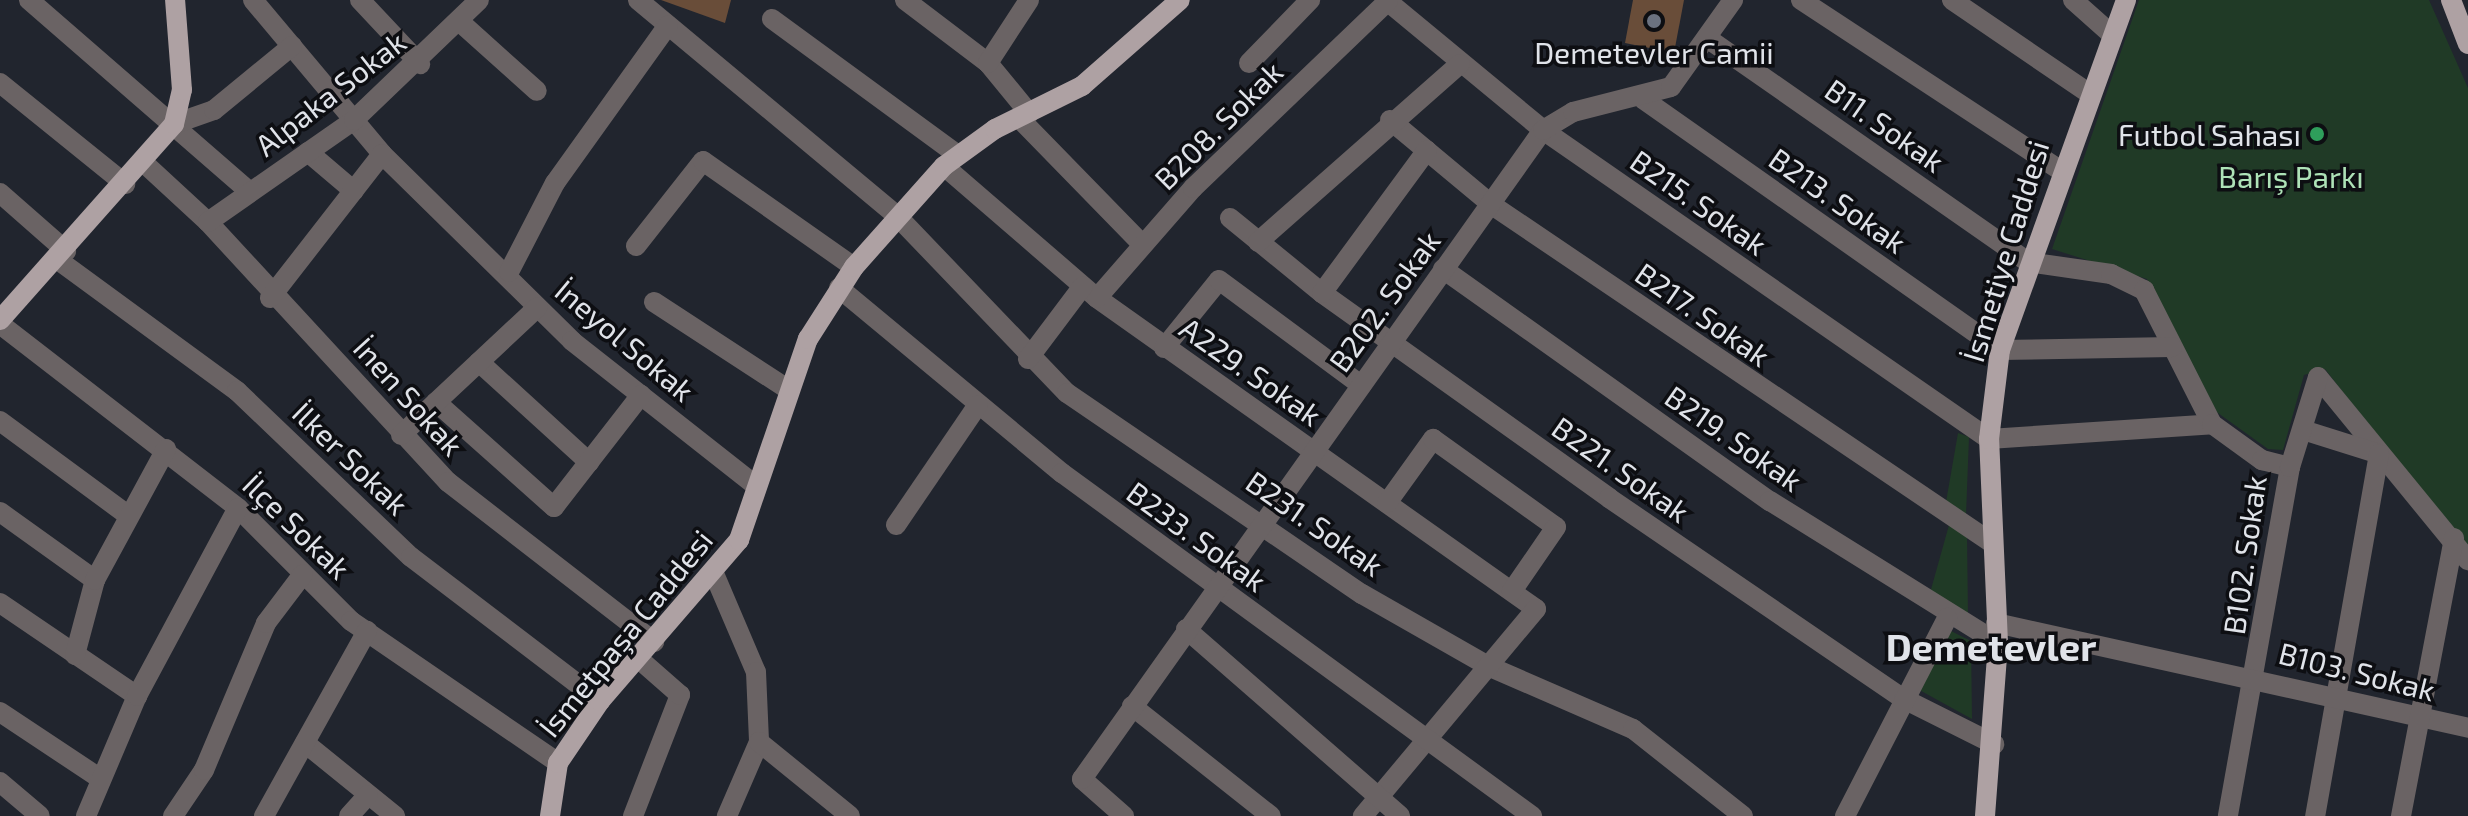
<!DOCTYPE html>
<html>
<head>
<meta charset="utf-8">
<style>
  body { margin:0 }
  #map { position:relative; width:2468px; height:816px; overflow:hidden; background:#21252e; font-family:"Exo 2",sans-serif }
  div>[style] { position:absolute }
  .green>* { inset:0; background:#203a26 }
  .building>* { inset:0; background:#694d39 }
  .minor>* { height:20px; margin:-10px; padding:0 10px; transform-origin:10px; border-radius:10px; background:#6a6364 }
  .major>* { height:20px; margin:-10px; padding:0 10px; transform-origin:10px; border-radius:10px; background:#aea1a3 }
  .dots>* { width:22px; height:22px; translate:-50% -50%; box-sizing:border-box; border:4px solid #0d0e12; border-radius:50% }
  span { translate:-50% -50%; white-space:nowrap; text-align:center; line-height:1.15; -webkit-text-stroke:7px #0d0e12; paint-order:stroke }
  .poi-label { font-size:30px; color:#e0e3e9 }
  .right { translate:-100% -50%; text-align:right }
  .street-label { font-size:30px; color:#e0e3e9 }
  .park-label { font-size:30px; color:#aee2b7 }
  .district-label { font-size:38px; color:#e0e3e9; font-weight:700 }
</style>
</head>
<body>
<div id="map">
  <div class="green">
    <i style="clip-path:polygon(2139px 0,2429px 0,2468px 88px,2468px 553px,2325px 369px,2304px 375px,2283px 450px,2268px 449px,2211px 408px,2147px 279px,2052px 249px)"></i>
    <i style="clip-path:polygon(1958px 433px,1969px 437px,1966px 515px,1946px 502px)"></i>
    <i style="clip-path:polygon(1949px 525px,1967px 535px,1968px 614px,1930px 593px)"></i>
    <i style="clip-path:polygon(1947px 629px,1971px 641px,1972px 719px,1914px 687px)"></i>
  </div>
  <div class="building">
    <i style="clip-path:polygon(661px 0,731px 0,725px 23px)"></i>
    <i style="clip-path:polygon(1633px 0,1684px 0,1674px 53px,1625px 43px)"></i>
  </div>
  <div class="minor">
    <i style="left:29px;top:0;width:293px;rotate:41deg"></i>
    <i style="left:253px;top:0;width:201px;rotate:50deg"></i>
    <i style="left:382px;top:154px;width:267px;rotate:44.5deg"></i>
    <i style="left:572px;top:341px;width:231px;rotate:38.2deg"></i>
    <i style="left:360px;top:0;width:88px;rotate:46.8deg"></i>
    <i style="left:638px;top:0;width:339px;rotate:39.8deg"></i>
    <i style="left:898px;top:217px;width:244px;rotate:46.2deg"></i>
    <i style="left:1067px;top:393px;width:357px;rotate:34.3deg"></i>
    <i style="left:1362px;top:594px;width:145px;rotate:29.7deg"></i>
    <i style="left:1488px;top:666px;width:158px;rotate:23.5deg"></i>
    <i style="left:1633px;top:729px;width:140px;rotate:38.3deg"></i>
    <i style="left:905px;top:0;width:104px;rotate:37.2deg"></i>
    <i style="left:988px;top:63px;width:65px;rotate:50.6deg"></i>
    <i style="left:1386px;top:0;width:204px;rotate:39.6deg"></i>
    <i style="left:1543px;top:130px;width:543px;rotate:34.72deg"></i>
    <i style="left:1989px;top:439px;width:224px;rotate:-3.8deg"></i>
    <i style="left:1801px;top:0;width:310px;rotate:33.3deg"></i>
    <i style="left:1952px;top:0;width:163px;rotate:34.3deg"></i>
    <i style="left:2073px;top:0;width:50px;rotate:41.7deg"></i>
    <i style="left:772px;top:19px;width:230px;rotate:36.2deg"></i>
    <i style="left:460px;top:22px;width:103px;rotate:41.9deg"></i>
    <i style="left:1707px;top:38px;width:391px;rotate:34.9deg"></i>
    <i style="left:2028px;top:262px;width:84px;rotate:8.2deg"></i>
    <i style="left:2111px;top:274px;width:37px;rotate:26deg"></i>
    <i style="left:2144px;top:290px;width:150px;rotate:63.1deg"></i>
    <i style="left:2212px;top:424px;width:62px;rotate:35.8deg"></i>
    <i style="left:2262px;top:460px;width:29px;rotate:14deg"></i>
    <i style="left:2290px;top:467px;width:354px;rotate:100.1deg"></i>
    <i style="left:988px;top:63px;width:75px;rotate:-56.9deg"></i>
    <i style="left:1249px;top:63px;width:88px;rotate:-45.9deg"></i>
    <i style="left:0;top:83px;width:161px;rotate:38.9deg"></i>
    <i style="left:1643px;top:99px;width:436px;rotate:35.1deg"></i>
    <i style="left:2000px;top:350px;width:172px;rotate:-1deg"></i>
    <i style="left:1019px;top:118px;width:177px;rotate:45.7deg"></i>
    <i style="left:1390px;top:120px;width:133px;rotate:39.8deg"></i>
    <i style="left:1492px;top:205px;width:604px;rotate:34.06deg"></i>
    <i style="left:174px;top:124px;width:42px;rotate:-19.3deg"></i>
    <i style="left:214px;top:110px;width:101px;rotate:-39.4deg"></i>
    <i style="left:308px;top:152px;width:60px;rotate:40.3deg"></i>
    <i style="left:144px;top:163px;width:87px;rotate:42.7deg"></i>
    <i style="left:208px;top:222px;width:354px;rotate:47.3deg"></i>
    <i style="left:448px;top:482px;width:261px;rotate:37.8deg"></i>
    <i style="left:944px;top:166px;width:202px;rotate:40.8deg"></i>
    <i style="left:1097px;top:298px;width:538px;rotate:35.31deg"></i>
    <i style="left:1536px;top:609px;width:270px;rotate:129.9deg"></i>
    <i style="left:0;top:193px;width:88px;rotate:41.3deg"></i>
    <i style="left:1230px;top:218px;width:119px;rotate:39.2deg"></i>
    <i style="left:1322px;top:293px;width:353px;rotate:35.5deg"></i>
    <i style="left:1609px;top:498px;width:357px;rotate:34.3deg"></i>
    <i style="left:1904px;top:699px;width:101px;rotate:26.6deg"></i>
    <i style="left:208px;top:222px;width:178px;rotate:-34.9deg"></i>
    <i style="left:354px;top:120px;width:173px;rotate:-43.8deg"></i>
    <i style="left:1258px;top:242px;width:269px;rotate:-41.4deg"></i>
    <i style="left:636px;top:246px;width:108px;rotate:-51.8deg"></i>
    <i style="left:703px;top:161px;width:184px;rotate:35.1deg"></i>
    <i style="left:58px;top:260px;width:222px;rotate:36.2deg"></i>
    <i style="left:237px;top:391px;width:240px;rotate:43.7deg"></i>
    <i style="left:411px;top:557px;width:238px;rotate:37.3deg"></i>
    <i style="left:1443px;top:269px;width:401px;rotate:35.4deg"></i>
    <i style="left:1770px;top:501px;width:269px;rotate:31.9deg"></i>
    <i style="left:509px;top:272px;width:100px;rotate:-62.7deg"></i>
    <i style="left:555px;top:183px;width:194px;rotate:-54.4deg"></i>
    <i style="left:839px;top:288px;width:290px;rotate:39.7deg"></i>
    <i style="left:1062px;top:473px;width:582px;rotate:36.12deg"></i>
    <i style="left:1322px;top:293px;width:177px;rotate:-53.7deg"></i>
    <i style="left:270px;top:298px;width:182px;rotate:-52.1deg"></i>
    <i style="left:1097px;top:298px;width:146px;rotate:-48.9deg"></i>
    <i style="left:1193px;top:188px;width:270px;rotate:-43.8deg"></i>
    <i style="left:654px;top:302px;width:161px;rotate:33.1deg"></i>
    <i style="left:0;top:324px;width:301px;rotate:37.7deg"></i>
    <i style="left:238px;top:508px;width:160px;rotate:45deg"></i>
    <i style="left:351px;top:621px;width:251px;rotate:34.4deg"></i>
    <i style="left:1164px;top:348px;width:87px;rotate:-51deg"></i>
    <i style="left:1219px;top:280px;width:177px;rotate:36.5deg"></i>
    <i style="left:1028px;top:359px;width:91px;rotate:-53deg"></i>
    <i style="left:479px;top:362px;width:149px;rotate:42.3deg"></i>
    <i style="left:2318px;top:377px;width:237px;rotate:50.7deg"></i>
    <i style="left:436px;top:402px;width:158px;rotate:41.7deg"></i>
    <i style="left:554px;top:507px;width:142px;rotate:-52.2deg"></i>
    <i style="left:0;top:421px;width:157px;rotate:36.4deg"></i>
    <i style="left:2303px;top:430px;width:80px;rotate:17.5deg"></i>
    <i style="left:2379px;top:454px;width:368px;rotate:100deg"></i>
    <i style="left:401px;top:435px;width:187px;rotate:-43.1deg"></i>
    <i style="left:2290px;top:467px;width:94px;rotate:-72.7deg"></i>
    <i style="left:1387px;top:503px;width:79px;rotate:-54.3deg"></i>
    <i style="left:1433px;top:439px;width:151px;rotate:35.6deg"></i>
    <i style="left:1556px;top:527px;width:78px;rotate:124.5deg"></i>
    <i style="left:0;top:512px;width:117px;rotate:35.6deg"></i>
    <i style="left:896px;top:525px;width:145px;rotate:-55.7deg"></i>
    <i style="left:715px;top:576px;width:104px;rotate:66.9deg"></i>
    <i style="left:756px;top:672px;width:70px;rotate:87.5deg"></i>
    <i style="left:759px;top:742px;width:81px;rotate:113.4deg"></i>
    <i style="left:0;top:603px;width:166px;rotate:34.2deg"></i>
    <i style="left:1996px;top:623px;width:484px;rotate:12.5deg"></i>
    <i style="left:1186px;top:629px;width:284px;rotate:41.1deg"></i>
    <i style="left:75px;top:655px;width:78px;rotate:-75.1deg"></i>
    <i style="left:95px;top:580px;width:149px;rotate:-61.5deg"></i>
    <i style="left:1132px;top:706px;width:177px;rotate:38.4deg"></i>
    <i style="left:0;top:712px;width:121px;rotate:33.6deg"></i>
    <i style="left:759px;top:742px;width:117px;rotate:39.1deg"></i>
    <i style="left:305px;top:743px;width:116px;rotate:39deg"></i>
    <i style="left:0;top:782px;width:52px;rotate:40.4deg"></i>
    <i style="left:86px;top:816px;width:130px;rotate:-67deg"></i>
    <i style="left:137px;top:696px;width:213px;rotate:-61.8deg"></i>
    <i style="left:173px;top:816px;width:55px;rotate:-56deg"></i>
    <i style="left:204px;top:770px;width:160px;rotate:-67.1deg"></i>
    <i style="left:266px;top:623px;width:61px;rotate:-52.9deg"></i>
    <i style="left:264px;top:816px;width:212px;rotate:-60.9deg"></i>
    <i style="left:349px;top:816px;width:28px;rotate:-48deg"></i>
    <i style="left:633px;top:816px;width:130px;rotate:-68.8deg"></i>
    <i style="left:680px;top:695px;width:55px;rotate:-138.7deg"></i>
    <i style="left:1124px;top:816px;width:56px;rotate:-138.6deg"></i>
    <i style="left:1082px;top:779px;width:796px;rotate:-54.61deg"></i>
    <i style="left:1543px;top:130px;width:35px;rotate:-31deg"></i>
    <i style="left:1573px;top:112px;width:101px;rotate:-14.3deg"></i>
    <i style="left:1671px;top:87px;width:107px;rotate:-54.5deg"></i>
    <i style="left:1845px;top:816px;width:223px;rotate:-62.7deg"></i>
    <i style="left:2401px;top:816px;width:283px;rotate:-79.2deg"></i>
  </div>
  <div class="major">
    <i style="left:2451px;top:0;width:47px;rotate:68.9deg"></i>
    <i style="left:0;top:320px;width:262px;rotate:-48.4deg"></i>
    <i style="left:174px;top:124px;width:35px;rotate:-77deg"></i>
    <i style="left:182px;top:90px;width:90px;rotate:-94.4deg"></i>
    <i style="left:550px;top:816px;width:54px;rotate:-81.4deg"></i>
    <i style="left:558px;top:763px;width:75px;rotate:-55.9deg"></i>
    <i style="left:600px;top:701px;width:213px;rotate:-49.2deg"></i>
    <i style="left:739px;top:540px;width:213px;rotate:-71.1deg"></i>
    <i style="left:808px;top:339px;width:85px;rotate:-57.4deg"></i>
    <i style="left:854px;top:267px;width:135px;rotate:-48.3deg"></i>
    <i style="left:944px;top:166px;width:63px;rotate:-36deg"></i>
    <i style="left:995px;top:129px;width:97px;rotate:-26.3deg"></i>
    <i style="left:1082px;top:86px;width:130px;rotate:-41.3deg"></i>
    <i style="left:1985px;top:816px;width:173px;rotate:-85.7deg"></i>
    <i style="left:1998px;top:643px;width:204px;rotate:-92.5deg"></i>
    <i style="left:1989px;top:439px;width:90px;rotate:-83deg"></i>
    <i style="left:2000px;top:350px;width:372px;rotate:-70.2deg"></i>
  </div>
  <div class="dots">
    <i style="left:1654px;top:21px;background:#6b7280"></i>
    <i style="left:2317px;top:134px;background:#2e9e5b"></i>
  </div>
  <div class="poi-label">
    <span style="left:1654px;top:52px">Demetevler Camii</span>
    <span class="right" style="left:2301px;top:134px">Futbol Sahası</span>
  </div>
  <div class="street-label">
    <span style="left:330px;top:93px;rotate:-38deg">Alpaka Sokak</span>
    <span style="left:1218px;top:125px;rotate:-45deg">B208. Sokak</span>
    <span style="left:1885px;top:125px;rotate:35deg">B11. Sokak</span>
    <span style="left:1838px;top:200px;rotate:35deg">B213. Sokak</span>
    <span style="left:1699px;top:202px;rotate:35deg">B215. Sokak</span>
    <span style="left:2005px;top:251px;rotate:-73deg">İsmetiye Caddesi</span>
    <span style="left:1384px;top:301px;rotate:-54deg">B202. Sokak</span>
    <span style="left:1703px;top:314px;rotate:35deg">B217. Sokak</span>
    <span style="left:625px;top:340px;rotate:40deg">İneyol Sokak</span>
    <span style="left:1251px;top:371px;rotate:35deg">A229. Sokak</span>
    <span style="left:409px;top:396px;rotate:48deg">İnen Sokak</span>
    <span style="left:1734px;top:438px;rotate:35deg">B219. Sokak</span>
    <span style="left:351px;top:458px;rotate:44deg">İlker Sokak</span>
    <span style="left:1621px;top:469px;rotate:35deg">B221. Sokak</span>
    <span style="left:1315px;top:523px;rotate:35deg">B231. Sokak</span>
    <span style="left:297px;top:526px;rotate:44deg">İlçe Sokak</span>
    <span style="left:1197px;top:536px;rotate:36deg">B233. Sokak</span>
    <span style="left:2244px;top:555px;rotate:-82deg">B102. Sokak</span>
    <span style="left:625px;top:633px;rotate:-51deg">İsmetpaşa Caddesi</span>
    <span style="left:2357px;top:671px;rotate:14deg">B103. Sokak</span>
  </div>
  <div class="park-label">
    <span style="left:2291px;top:176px">Barış Parkı</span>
  </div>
  <div class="district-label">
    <span style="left:1991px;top:647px">Demetevler</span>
  </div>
</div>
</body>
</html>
